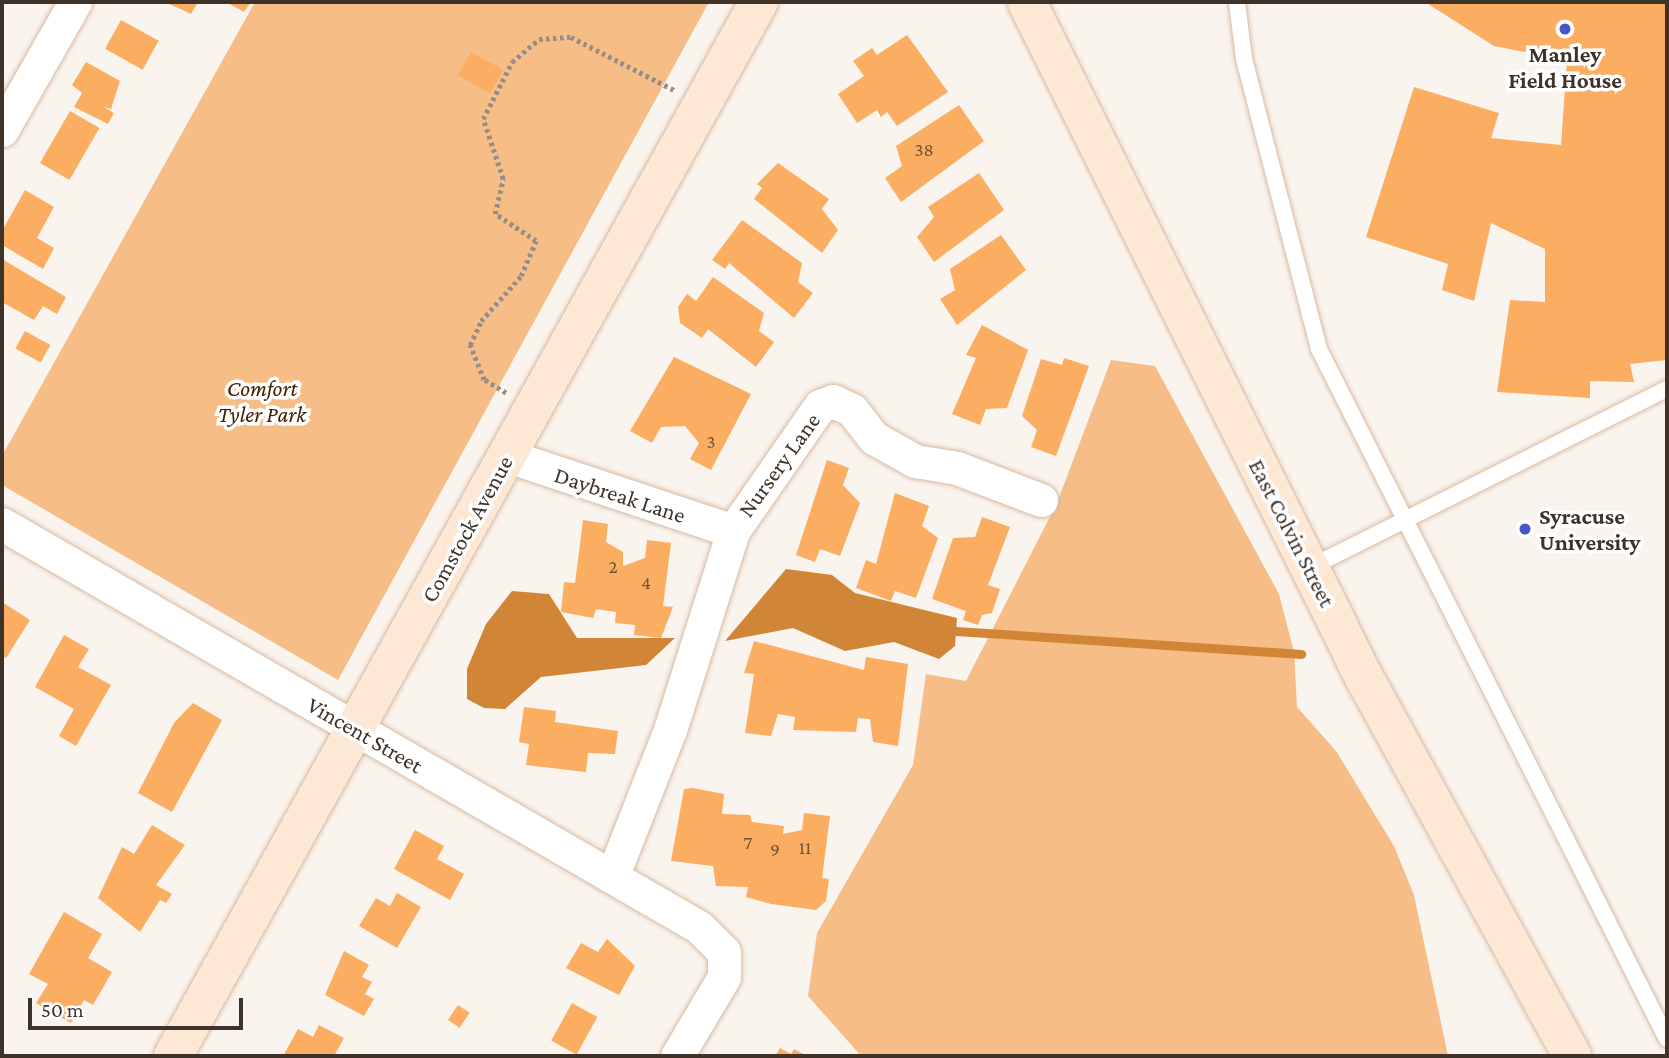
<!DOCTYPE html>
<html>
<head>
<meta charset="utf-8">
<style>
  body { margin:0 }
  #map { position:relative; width:1669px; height:1058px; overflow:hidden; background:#faf4ef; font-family:"Crimson Pro",serif }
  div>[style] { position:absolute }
  .green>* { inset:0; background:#f6bd87 }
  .water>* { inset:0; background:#d18637 }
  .stream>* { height:9px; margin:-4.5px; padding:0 4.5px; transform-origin:4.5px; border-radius:4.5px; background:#d18637 }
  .building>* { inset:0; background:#fbae62; transform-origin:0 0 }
  .path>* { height:4.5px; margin-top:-2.25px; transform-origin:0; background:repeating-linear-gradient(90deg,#968d86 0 3.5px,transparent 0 7px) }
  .roads { filter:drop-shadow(0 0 2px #d8baa0) drop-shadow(0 0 2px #d8baa0) }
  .lane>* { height:16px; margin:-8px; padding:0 8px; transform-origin:8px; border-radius:8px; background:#fff }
  .street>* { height:33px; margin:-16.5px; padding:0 16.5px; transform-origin:16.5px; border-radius:16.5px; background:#fff }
  .secondary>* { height:38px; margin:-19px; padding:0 19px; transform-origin:19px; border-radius:19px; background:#fde8d5 }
  .dots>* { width:19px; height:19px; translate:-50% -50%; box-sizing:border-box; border:4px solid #fff; border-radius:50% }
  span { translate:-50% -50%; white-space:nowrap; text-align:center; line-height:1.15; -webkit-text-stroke:7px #fff; paint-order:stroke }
  .number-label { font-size:19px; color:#6e5237 }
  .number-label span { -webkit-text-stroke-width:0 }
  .poi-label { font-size:23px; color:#3f3329; font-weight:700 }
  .left { translate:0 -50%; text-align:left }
  .park-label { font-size:23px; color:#3f2100; font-style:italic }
  .street-label { font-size:23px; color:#3f3329 }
  .frame { position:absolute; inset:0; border:4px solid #3f3329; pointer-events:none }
  .scale { position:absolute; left:28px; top:998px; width:215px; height:32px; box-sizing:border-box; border:4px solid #3f3329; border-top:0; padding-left:9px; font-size:21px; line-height:24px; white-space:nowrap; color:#3f3329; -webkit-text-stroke:5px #fff; paint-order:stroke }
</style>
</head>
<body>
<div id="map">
  <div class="green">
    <i style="clip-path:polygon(255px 2px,709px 2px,338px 680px,2px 485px,2px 456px)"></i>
    <i style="clip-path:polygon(1111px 360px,1155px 366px,1279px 594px,1294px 652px,1297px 707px,1336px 751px,1394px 846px,1414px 895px,1448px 1056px,861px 1056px,808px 996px,817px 933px,913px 765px,926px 674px,966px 681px,1057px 503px)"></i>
  </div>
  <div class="water">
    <i style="clip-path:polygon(786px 569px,832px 575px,855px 593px,957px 618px,955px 646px,939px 659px,894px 642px,845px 651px,793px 628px,725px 641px)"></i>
    <i style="clip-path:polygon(512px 591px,549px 594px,577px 638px,675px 638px,646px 665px,541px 677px,505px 709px,484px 708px,467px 699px,467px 669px,486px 624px)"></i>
  </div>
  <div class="stream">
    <i style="left:956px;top:631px;width:346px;rotate:3.8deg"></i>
  </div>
  <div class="building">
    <i style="clip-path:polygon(165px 2px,198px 2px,191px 14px)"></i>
    <i style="clip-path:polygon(226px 2px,251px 2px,244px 12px)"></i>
    <i style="clip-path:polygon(1425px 2px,1667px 2px,1667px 360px,1630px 364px,1634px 382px,1590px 381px,1590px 398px,1497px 392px,1510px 300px,1545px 302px,1545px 249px,1491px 223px,1474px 301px,1442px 290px,1448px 264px,1366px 237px,1414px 87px,1499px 113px,1491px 138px,1561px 145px,1567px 60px,1494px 46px)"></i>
    <i style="left:121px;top:20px;width:43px;height:33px;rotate:29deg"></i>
    <i style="clip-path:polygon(907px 35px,948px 92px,897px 126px,887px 112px,881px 117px,877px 110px,857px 123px,838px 94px,864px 76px,853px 61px,872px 48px,877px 55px)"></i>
    <i style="left:471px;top:52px;width:37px;height:27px;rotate:29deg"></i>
    <i style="clip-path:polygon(86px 62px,120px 81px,111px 109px,104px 107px,114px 113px,108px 124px,74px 107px,82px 93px,72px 85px)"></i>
    <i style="clip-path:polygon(959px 105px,984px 141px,901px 202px,885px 178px,902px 166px,896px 146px)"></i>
    <i style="left:70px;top:111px;width:34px;height:60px;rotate:30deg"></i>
    <i style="clip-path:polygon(778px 163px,829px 199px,822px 209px,838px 230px,822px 253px,754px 199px,762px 188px,757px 184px)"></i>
    <i style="clip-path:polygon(979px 173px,1004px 210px,934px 262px,917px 237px,934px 217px,928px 207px)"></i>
    <i style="clip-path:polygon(25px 190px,54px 207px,37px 238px,54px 248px,43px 269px,2px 245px,2px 231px)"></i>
    <i style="clip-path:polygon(742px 220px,802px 263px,798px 282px,813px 293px,794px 318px,729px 263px,725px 269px,712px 260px)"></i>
    <i style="clip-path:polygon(1001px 235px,1026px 270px,957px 325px,940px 299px,955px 290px,950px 269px)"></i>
    <i style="clip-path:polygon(2px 259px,66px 297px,57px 314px,43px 306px,34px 320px,2px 302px)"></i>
    <i style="clip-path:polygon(713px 277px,764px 313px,759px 331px,774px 342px,756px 367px,708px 329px,702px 338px,680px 323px,678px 307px,687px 294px,696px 301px)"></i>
    <i style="clip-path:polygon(982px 325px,1028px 350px,1007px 408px,986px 409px,980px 425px,952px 414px,976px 358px,966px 355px)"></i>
    <i style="left:25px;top:331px;width:29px;height:20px;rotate:29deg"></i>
    <i style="clip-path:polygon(674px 357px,751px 394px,711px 470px,690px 459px,699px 443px,685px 426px,661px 427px,652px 443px,630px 431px)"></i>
    <i style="clip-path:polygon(1064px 358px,1089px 366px,1056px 456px,1031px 447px,1037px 430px,1022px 416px,1041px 359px,1062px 365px)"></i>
    <i style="clip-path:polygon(827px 460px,849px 468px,843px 485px,860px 503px,840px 556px,820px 549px,815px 562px,796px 555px)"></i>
    <i style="clip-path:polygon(895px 493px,929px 506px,922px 526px,938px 538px,916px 598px,895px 591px,891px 601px,856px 588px,866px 560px,876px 564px)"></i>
    <i style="clip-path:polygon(982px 517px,1010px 527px,988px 585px,1000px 589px,992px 613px,982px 615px,978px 625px,963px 620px,966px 611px,932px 599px,953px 538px,975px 537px)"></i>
    <i style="clip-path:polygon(583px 520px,608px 524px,606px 542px,623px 552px,623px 566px,645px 558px,647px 540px,671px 543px,663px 606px,673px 607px,661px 638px,634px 635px,635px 625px,615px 623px,616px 612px,596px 609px,593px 618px,561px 612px,564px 582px,575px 583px)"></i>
    <i style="clip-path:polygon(2px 602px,30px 620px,6px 658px,2px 655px)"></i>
    <i style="clip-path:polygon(64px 635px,89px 649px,78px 667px,111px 685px,76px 746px,59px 736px,74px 709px,35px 687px)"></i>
    <i style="clip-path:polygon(754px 641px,864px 670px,866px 657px,908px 664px,898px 746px,873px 742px,870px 719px,858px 718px,856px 732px,793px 730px,795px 717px,778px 714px,771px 736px,745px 733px,754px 674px,744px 673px)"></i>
    <i style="clip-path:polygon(193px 703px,222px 720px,172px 812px,138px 793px,174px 723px)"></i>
    <i style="clip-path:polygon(524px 707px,556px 711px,555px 722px,618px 731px,615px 754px,588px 753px,586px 772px,526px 765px,529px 744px,519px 742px)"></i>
    <i style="clip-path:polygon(693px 788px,724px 794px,722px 814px,750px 815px,752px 822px,784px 826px,783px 834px,802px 830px,804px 813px,830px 816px,822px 878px,829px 879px,826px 901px,816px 910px,771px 904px,746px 897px,748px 887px,716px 886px,713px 866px,671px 861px,684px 789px)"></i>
    <i style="clip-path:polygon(152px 825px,185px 845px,156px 885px,172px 894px,166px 903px,160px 900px,140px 932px,98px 898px,122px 847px,134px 854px)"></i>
    <i style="clip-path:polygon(415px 830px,444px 846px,437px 859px,464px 874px,450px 900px,394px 869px)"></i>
    <i style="clip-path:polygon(397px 893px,421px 907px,397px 948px,359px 926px,376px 898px,390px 906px)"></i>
    <i style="clip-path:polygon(64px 912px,102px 934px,88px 958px,112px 972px,93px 1005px,84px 1000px,71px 1023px,36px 1003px,48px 984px,29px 974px)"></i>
    <i style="clip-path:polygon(607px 939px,635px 966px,619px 995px,566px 968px,581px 943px,598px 952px)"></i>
    <i style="clip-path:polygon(344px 951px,369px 965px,362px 977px,372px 982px,365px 994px,374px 999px,364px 1016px,325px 995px)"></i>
    <i style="left:572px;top:1003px;width:29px;height:43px;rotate:29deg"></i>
    <i style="left:458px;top:1005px;width:14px;height:18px;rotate:34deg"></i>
    <i style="clip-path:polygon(319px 1025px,344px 1038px,334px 1056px,283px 1056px,298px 1029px,313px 1037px)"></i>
    <i style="clip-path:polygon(780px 1048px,791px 1054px,794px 1049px,807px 1056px,775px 1056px)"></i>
  </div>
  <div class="path">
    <i style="left:506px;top:393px;width:26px;rotate:-149deg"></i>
    <i style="left:484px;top:380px;width:38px;rotate:-112deg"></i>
    <i style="left:470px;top:345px;width:26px;rotate:-65deg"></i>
    <i style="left:481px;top:321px;width:60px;rotate:-48.4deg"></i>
    <i style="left:521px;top:276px;width:38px;rotate:-67deg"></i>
    <i style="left:536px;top:241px;width:49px;rotate:-146.6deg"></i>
    <i style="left:495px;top:214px;width:36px;rotate:-77deg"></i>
    <i style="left:503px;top:179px;width:63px;rotate:-108.4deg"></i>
    <i style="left:483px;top:119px;width:64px;rotate:-63deg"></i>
    <i style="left:512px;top:62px;width:35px;rotate:-40deg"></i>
    <i style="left:539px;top:39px;width:32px;rotate:-4deg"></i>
    <i style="left:571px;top:37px;width:116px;rotate:27.2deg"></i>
  </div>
  <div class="roads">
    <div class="lane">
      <i style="left:1237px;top:2px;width:57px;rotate:83deg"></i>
      <i style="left:1244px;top:59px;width:300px;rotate:75.5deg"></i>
      <i style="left:1319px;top:349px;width:773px;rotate:63.24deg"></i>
      <i style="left:1309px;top:568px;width:400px;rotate:-26.6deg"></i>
    </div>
    <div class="street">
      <i style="left:2px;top:130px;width:147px;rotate:-60.3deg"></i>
      <i style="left:508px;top:456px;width:237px;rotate:18.4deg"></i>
      <i style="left:2px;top:524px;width:805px;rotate:30.04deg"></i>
      <i style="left:699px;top:927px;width:35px;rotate:45deg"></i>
      <i style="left:724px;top:952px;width:25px;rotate:90deg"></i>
      <i style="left:724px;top:977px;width:92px;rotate:120.7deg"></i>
      <i style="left:612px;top:877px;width:158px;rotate:-68.5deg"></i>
      <i style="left:670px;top:730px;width:209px;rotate:-72.4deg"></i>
      <i style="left:733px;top:531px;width:152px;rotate:-55.2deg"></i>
      <i style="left:820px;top:406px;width:14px;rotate:-21deg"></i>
      <i style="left:833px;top:401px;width:21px;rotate:25deg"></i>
      <i style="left:852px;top:410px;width:36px;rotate:52deg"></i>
      <i style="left:874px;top:438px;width:47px;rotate:29.3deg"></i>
      <i style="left:915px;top:461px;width:43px;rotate:9.5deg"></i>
      <i style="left:957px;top:468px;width:90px;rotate:20.9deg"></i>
    </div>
    <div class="secondary">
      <i style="left:1027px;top:2px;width:757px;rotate:63.47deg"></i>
      <i style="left:1365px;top:679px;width:430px;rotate:61.2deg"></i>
      <i style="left:173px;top:1056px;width:1206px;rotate:-60.93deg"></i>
    </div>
  </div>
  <div class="dots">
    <i style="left:1565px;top:29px;background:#4854c9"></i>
    <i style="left:1525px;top:529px;background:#4854c9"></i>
  </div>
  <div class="number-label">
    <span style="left:924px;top:150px">38</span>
    <span style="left:711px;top:442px">3</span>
    <span style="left:613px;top:567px">2</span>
    <span style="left:646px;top:583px">4</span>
    <span style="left:748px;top:843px">7</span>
    <span style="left:805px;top:848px">11</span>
    <span style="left:775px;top:850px">9</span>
  </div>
  <div class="poi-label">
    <span style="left:1565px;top:67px">Manley<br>Field House</span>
    <span class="left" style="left:1539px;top:529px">Syracuse<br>University</span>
  </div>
  <div class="park-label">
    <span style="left:262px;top:401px">Comfort<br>Tyler Park</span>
  </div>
  <div class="street-label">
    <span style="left:779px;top:465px;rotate:-54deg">Nursery Lane</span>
    <span style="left:620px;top:495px;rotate:18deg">Daybreak Lane</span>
    <span style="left:467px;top:529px;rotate:-61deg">Comstock Avenue</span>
    <span style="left:1292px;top:533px;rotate:63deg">East Colvin Street</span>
    <span style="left:365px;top:735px;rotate:30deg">Vincent Street</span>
  </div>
  <div class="frame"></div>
  <div class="scale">50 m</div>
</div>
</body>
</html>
